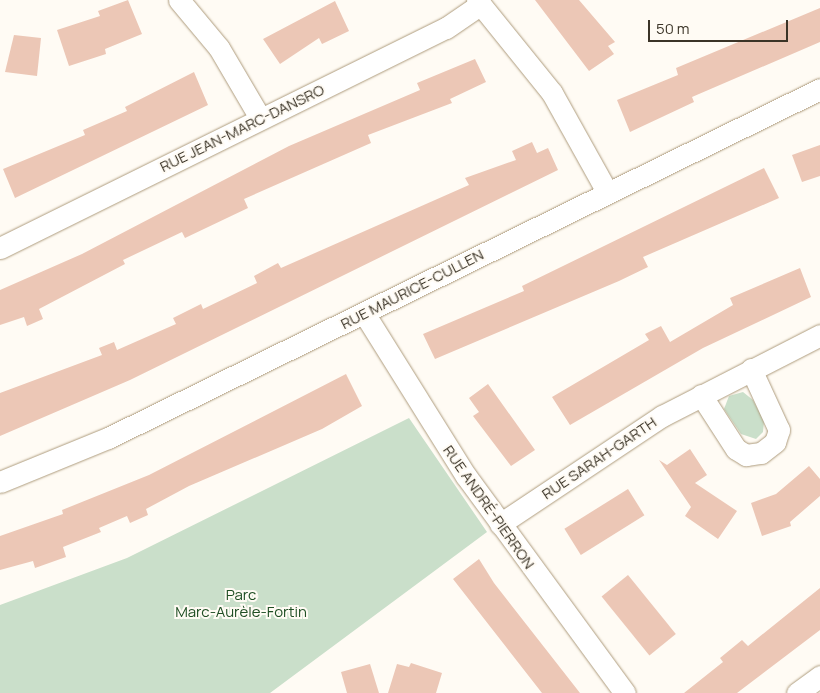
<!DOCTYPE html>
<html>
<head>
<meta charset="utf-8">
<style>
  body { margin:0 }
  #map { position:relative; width:820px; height:693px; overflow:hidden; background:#fffbf4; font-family:Manrope,sans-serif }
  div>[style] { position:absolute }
  .green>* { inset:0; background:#cadfca }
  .building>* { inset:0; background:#ecc7b6; transform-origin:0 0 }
  .roads { filter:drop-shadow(0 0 1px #ae9c7d) drop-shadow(0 0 1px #ae9c7d) }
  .street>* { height:21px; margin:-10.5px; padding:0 10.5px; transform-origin:10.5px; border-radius:10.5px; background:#fff }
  span { translate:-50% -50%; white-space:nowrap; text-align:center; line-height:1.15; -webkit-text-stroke:4px #fffbf4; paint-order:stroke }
  .street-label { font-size:15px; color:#3b3427 }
  .park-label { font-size:15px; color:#1f4e23 }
  .scale { position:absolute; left:648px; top:20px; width:140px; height:22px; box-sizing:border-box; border:2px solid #3b3427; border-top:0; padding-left:6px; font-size:15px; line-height:18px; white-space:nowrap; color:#3b3427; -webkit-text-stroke:4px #fffbf4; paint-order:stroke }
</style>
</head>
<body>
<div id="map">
  <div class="green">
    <i style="clip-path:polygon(743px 392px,753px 400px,764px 421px,763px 432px,756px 439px,741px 434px,724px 409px,729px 396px)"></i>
    <i style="clip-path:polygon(409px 418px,487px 532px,270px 693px,0 693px,0 605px,127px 558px)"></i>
  </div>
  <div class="building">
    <i style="clip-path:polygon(128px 0,142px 34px,105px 49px,106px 54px,69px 66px,57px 30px,100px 16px,98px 11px)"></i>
    <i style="clip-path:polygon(535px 0,579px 0,615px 42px,608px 46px,614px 54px,589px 71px)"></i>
    <i style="clip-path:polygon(335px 1px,349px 31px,322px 44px,319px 38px,280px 64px,263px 39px)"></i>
    <i style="clip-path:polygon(820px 8px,820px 42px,692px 97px,694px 102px,630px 132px,617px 100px,678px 75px,676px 68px)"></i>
    <i style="clip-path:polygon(14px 35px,41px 38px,37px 76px,5px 72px)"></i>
    <i style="clip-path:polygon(475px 59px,486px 82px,450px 99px,452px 103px,368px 135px,371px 143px,244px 199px,248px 208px,185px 238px,182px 232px,123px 260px,125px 264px,39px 309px,43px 319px,27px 326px,24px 317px,0 325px,0 290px,82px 254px,289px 146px,420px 90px,417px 83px)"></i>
    <i style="clip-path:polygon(194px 72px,208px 105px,15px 198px,3px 169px,85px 135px,83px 130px,127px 111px,125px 107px)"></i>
    <i style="clip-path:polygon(532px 142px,537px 153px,548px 148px,558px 170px,130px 380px,0 436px,0 393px,102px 355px,99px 348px,114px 342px,117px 350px,176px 324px,173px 318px,201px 304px,203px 309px,257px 283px,254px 276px,278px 263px,281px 268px,469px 185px,465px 178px,516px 160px,512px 151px)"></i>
    <i style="clip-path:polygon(820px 145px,820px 176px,802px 182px,792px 155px)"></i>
    <i style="clip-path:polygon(764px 168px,779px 198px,643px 257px,648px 267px,619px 281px,435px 359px,423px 334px,524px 291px,522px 286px)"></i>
    <i style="clip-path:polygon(800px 268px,811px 297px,703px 348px,570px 425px,552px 397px,649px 340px,645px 334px,661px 326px,670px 342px,733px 305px,730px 298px)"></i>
    <i style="clip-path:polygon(346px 374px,362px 406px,322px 429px,189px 486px,146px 509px,148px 515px,130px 523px,127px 516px,99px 528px,101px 532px,63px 547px,66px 557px,35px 568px,33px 561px,0 570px,0 536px,63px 514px,62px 510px,149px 475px)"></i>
    <i style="clip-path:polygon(488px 384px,535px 450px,511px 466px,473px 416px,479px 412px,469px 398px)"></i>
    <i style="clip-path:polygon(690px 449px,707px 475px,695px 483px,737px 511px,718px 539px,685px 516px,691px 507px,659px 460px,667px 465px)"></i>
    <i style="clip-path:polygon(809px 466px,820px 479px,820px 496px,790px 522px,791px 526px,762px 536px,751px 503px,776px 494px)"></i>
    <i style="left:628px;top:489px;width:31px;height:75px;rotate:58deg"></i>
    <i style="clip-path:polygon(479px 559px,494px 583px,580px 693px,542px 693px,453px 579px)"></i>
    <i style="left:628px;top:575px;width:76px;height:34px;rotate:51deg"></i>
    <i style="clip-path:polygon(820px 588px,820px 630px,737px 693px,684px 693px,723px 662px,720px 658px,742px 640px,748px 646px)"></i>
    <i style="clip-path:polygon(411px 663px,442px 673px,436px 693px,388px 693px,397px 664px,409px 667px)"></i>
    <i style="clip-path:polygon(370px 664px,379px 693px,347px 693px,341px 672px)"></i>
  </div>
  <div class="roads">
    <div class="street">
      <i style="left:179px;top:0;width:62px;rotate:50.2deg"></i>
      <i style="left:219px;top:48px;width:81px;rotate:59.6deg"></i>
      <i style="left:477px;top:0;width:119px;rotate:51.1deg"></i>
      <i style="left:552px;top:93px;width:113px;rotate:60.9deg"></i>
      <i style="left:0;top:248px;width:497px;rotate:-26.3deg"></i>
      <i style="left:446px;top:28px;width:42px;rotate:-34.4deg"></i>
      <i style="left:364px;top:313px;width:192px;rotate:58deg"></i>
      <i style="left:466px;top:476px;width:269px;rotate:53.8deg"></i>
      <i style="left:701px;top:395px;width:64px;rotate:57.1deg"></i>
      <i style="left:736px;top:449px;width:12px;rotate:31deg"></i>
      <i style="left:746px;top:455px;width:15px;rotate:-8deg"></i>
      <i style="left:761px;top:453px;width:18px;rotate:-38deg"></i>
      <i style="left:775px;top:442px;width:13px;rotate:-72deg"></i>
      <i style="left:779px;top:430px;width:67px;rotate:-114.7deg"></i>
      <i style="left:0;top:482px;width:117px;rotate:-22.2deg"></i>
      <i style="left:108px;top:438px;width:793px;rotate:-26.11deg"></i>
      <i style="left:500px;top:524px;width:195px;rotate:-33.7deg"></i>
      <i style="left:662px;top:416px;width:178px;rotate:-27.1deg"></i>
      <i style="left:797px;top:693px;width:29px;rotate:-36deg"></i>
    </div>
  </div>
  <div class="street-label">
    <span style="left:242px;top:128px;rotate:-26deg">RUE JEAN-MARC-DANSRO</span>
    <span style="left:412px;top:289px;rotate:-27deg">RUE MAURICE-CULLEN</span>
    <span style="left:599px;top:458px;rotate:-34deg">RUE SARAH-GARTH</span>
    <span style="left:489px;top:507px;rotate:55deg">RUE ANDRÉ-PIERRON</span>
  </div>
  <div class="park-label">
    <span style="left:241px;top:603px">Parc<br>Marc-Aurèle-Fortin</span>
  </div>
  <div class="scale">50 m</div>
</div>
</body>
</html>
